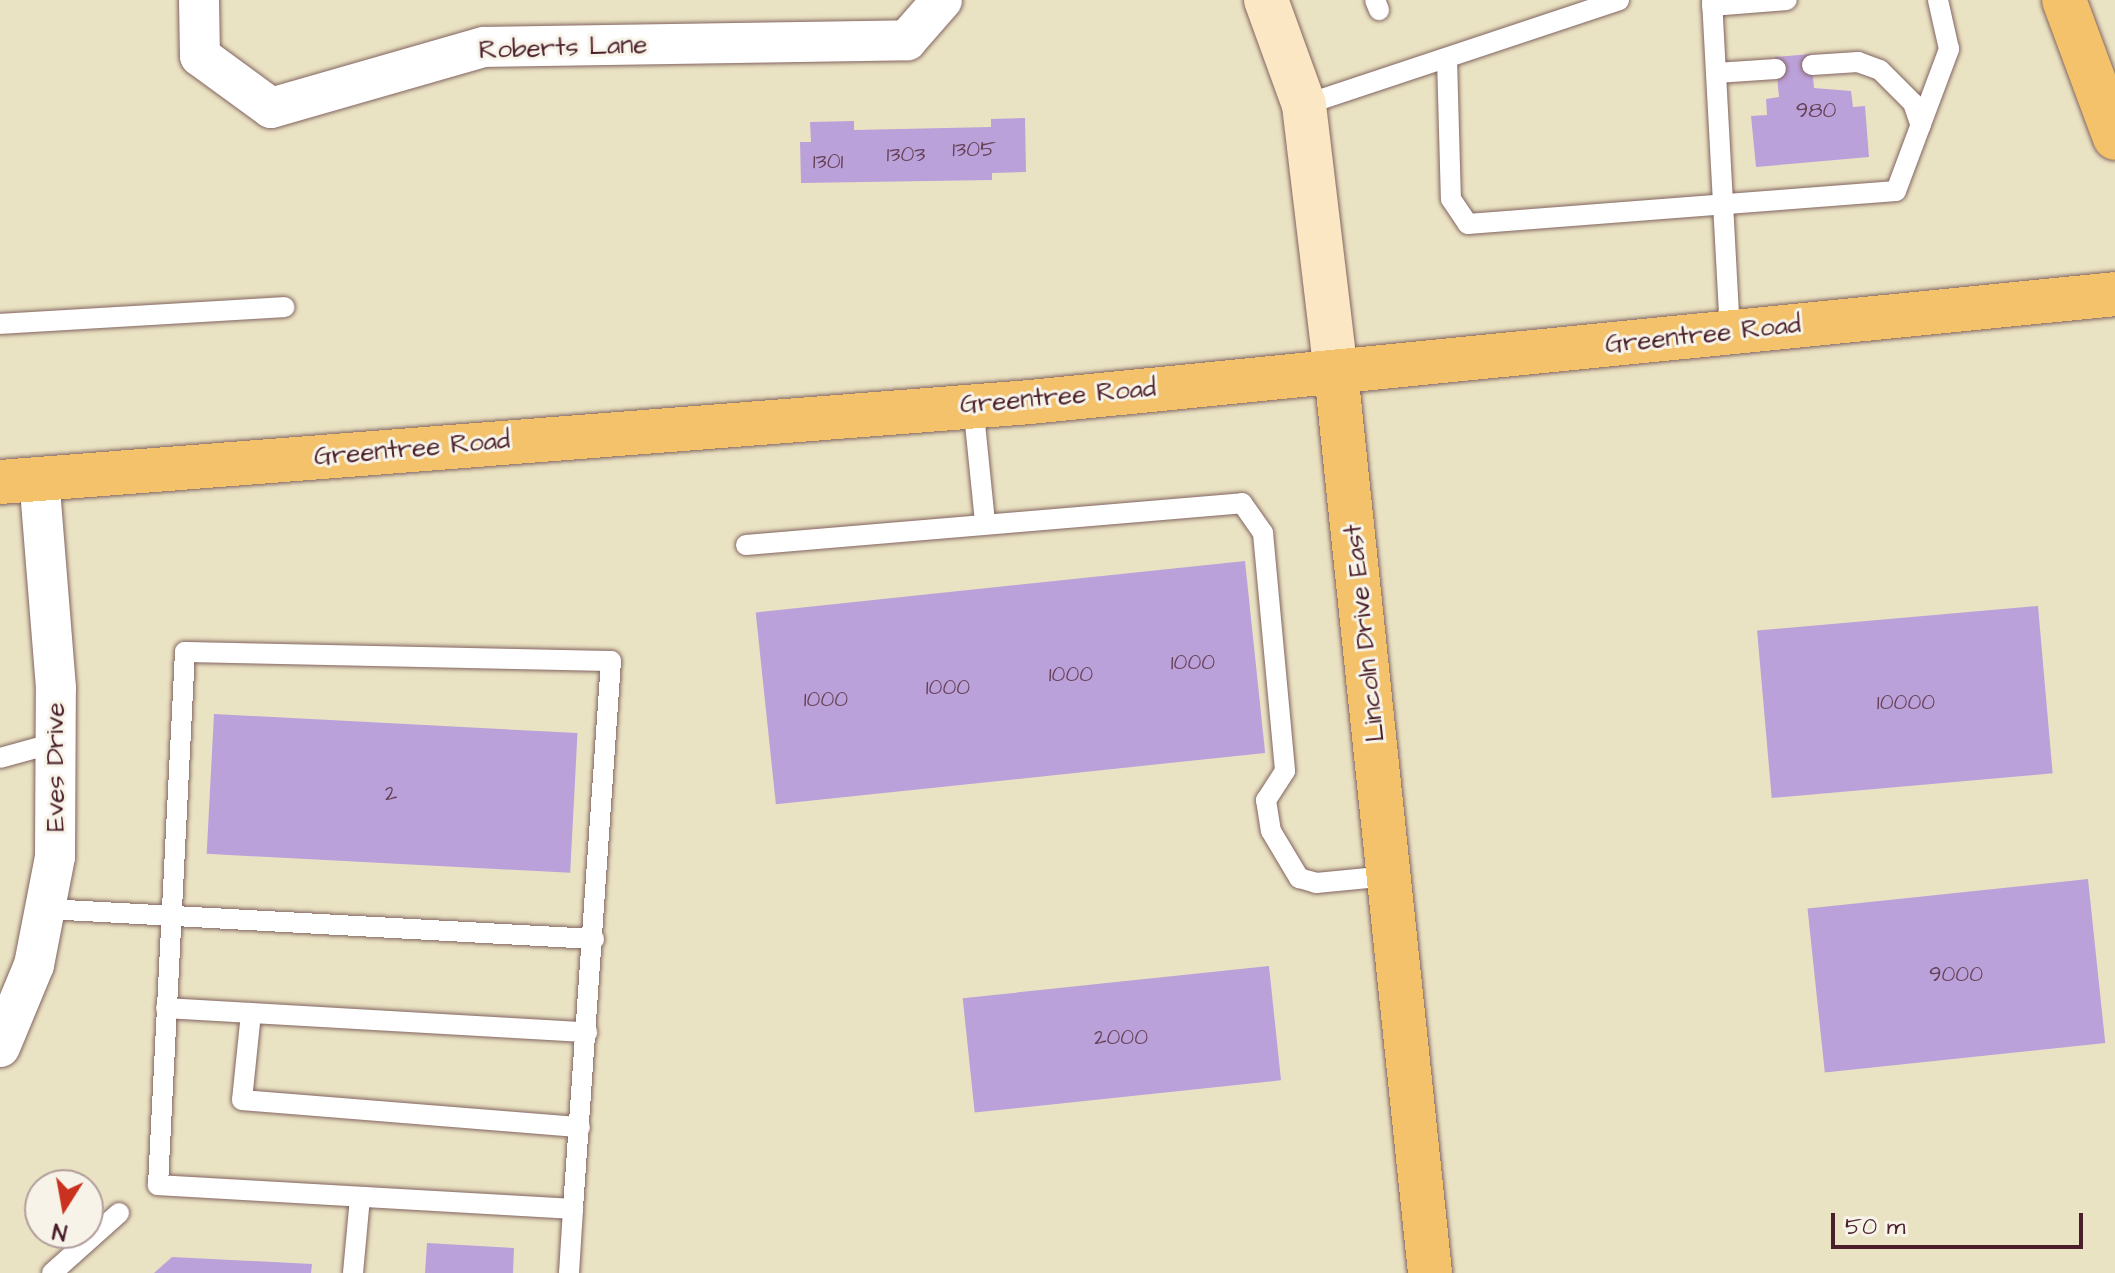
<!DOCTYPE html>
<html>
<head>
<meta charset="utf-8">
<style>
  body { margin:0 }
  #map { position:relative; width:2115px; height:1273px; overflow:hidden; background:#eae3c3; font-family:"Architects Daughter",sans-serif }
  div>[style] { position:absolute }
  .building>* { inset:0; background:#bba1d9; transform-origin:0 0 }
  .roads { filter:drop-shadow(0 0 2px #826460) drop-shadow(0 0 2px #826460) }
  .lane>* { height:20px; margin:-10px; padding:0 10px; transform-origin:10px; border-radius:10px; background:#fff }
  .street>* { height:40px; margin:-20px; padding:0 20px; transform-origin:20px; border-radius:20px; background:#fff }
  .secondary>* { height:44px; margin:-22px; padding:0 22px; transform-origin:22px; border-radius:22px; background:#fbe7c3 }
  .primary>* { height:44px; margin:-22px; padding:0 22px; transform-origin:22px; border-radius:22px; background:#f4c26a }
  .highway>* { height:44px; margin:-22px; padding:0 22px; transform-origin:22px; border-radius:22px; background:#f4c26a }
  span { translate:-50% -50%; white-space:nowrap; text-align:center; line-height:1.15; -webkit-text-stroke:6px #f7f3e8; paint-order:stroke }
  .number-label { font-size:22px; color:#664056 }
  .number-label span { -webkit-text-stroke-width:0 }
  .street-label { font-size:26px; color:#4a1f2b }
  .north { position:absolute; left:24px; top:1169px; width:80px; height:80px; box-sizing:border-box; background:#f7f3e8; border:2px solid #b29e9c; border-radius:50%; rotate:191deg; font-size:22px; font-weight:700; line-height:32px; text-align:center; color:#4a1f2b }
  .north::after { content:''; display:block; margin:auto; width:28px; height:36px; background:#c8321e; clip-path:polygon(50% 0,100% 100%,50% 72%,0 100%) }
  .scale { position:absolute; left:1831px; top:1213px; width:252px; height:36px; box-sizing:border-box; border:4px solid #4a1f2b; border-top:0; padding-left:10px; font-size:24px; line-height:28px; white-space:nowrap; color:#4a1f2b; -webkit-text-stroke:6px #f7f3e8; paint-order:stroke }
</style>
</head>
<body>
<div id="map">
  <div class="building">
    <i style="clip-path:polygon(1811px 54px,1814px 88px,1851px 91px,1853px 107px,1865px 106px,1869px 157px,1756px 167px,1751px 116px,1767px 115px,1766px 99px,1779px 97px,1775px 57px)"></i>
    <i style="clip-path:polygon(1025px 118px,1026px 172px,992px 173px,992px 180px,801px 183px,800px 142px,811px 142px,810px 122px,854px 121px,854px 130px,991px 127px,991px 119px)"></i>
    <i style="left:1245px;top:561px;width:193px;height:492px;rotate:84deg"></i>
    <i style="left:2038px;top:606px;width:168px;height:282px;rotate:85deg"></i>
    <i style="left:214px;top:714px;width:364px;height:140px;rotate:3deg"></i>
    <i style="left:2088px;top:879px;width:165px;height:282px;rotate:84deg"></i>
    <i style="left:1269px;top:966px;width:115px;height:308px;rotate:84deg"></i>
    <i style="clip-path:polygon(427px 1243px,514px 1248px,513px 1273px,425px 1273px)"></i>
    <i style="clip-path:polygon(172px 1257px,312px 1264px,311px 1273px,154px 1273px)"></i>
  </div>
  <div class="roads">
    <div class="lane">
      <i style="left:1375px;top:0;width:11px;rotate:68deg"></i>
      <i style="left:1712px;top:0;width:333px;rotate:86.9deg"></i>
      <i style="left:1712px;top:6px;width:75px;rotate:-4.6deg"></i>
      <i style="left:1447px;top:59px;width:140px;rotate:88.4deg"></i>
      <i style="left:1451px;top:199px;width:30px;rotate:56deg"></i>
      <i style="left:1468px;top:224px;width:429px;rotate:-4.4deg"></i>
      <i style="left:1896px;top:191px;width:152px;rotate:-69.5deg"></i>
      <i style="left:1949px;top:49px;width:50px;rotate:-102.7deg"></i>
      <i style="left:1812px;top:65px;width:46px;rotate:-3.7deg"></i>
      <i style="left:1858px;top:62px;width:23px;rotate:20deg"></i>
      <i style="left:1880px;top:70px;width:47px;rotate:45deg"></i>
      <i style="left:1913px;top:103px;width:24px;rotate:71deg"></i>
      <i style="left:1716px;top:73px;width:60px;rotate:-3.8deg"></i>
      <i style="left:1304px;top:105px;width:332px;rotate:-18.4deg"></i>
      <i style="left:0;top:324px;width:285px;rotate:-3.4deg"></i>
      <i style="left:973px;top:404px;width:119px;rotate:84.2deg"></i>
      <i style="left:746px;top:545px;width:498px;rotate:-4.8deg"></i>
      <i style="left:1242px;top:503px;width:37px;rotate:55deg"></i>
      <i style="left:1263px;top:533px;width:239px;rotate:84.7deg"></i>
      <i style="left:1285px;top:771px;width:35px;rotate:123deg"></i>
      <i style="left:1266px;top:800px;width:31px;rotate:81deg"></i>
      <i style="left:1271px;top:831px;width:55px;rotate:59.2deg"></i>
      <i style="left:1299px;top:878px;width:18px;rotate:16deg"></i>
      <i style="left:1316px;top:883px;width:73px;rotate:-5.5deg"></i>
      <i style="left:185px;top:652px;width:426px;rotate:1.2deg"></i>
      <i style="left:611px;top:661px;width:549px;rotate:93.97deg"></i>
      <i style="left:573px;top:1209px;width:416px;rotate:-176.7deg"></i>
      <i style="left:158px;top:1185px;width:534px;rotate:-87.1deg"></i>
      <i style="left:0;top:758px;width:60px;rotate:-15.4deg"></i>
      <i style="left:47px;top:909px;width:548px;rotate:3.14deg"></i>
      <i style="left:166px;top:1008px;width:422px;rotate:3.3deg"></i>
      <i style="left:251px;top:1013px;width:87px;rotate:95.9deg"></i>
      <i style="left:242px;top:1100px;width:339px;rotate:4.6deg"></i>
      <i style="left:52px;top:1273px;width:90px;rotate:-41.8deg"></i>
      <i style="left:353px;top:1273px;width:76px;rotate:-84.7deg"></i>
      <i style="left:569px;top:1273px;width:64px;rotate:-86.4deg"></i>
    </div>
    <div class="street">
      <i style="left:199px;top:0;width:56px;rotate:89deg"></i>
      <i style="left:200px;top:56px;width:88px;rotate:36.2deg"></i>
      <i style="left:271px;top:108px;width:222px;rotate:-16deg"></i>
      <i style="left:484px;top:47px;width:423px;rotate:-0.9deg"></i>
      <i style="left:907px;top:40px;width:53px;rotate:-48.8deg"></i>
      <i style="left:0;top:1047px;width:89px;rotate:-67.5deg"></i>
      <i style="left:34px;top:965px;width:110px;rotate:-79deg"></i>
      <i style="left:55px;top:857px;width:169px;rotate:-89.7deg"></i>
      <i style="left:56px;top:688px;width:211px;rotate:-94.6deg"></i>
    </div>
    <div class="secondary">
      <i style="left:1266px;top:0;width:112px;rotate:70.1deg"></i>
      <i style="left:1304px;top:105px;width:269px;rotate:83.2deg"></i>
    </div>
    <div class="primary">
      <i style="left:1336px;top:372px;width:906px;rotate:84.04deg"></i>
      <i style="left:0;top:482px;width:1033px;rotate:-4.44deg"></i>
      <i style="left:1030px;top:402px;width:1090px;rotate:-5.68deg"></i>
    </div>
    <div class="highway">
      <i style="left:2064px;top:0;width:147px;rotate:69.7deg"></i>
    </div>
  </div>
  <div class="number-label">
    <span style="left:1816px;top:111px">980</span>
    <span style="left:974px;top:150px">1305</span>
    <span style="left:906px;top:155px">1303</span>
    <span style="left:828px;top:162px">1301</span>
    <span style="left:1193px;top:663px">1000</span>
    <span style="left:1071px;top:675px">1000</span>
    <span style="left:948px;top:688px">1000</span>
    <span style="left:826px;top:700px">1000</span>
    <span style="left:1906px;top:703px">10000</span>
    <span style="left:391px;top:794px">2</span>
    <span style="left:1956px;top:975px">9000</span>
    <span style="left:1121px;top:1038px">2000</span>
  </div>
  <div class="street-label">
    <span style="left:563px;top:48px;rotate:-2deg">Roberts Lane</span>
    <span style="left:1703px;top:335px;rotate:-6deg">Greentree Road</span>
    <span style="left:1058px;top:397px;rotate:-5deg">Greentree Road</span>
    <span style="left:412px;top:449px;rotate:-5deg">Greentree Road</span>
    <span style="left:1365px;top:633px;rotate:-96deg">Lincoln Drive East</span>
    <span style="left:56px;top:767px;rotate:-90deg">Eves Drive</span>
  </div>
  <div class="north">N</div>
  <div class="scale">50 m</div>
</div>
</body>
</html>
